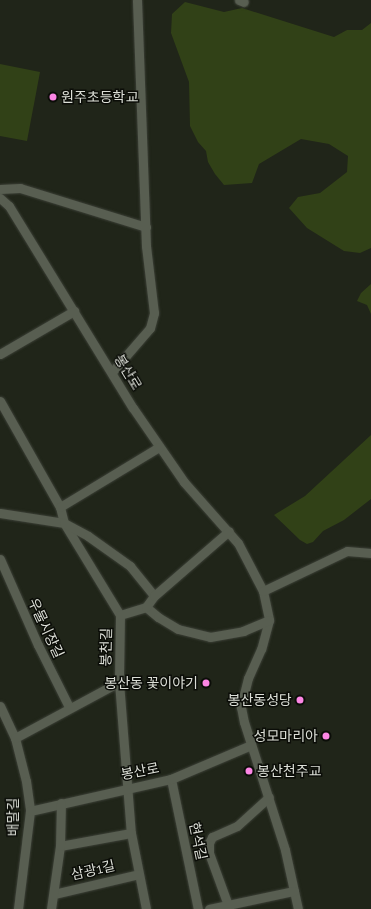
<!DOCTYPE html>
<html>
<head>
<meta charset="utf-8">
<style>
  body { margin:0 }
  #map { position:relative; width:371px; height:909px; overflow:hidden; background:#202519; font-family:Raleway,"Noto Sans KR",sans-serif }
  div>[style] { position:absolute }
  .green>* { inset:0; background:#314117 }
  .roads { filter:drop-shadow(0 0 1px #3c4037) drop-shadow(0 0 1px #3c4037) }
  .minor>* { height:9px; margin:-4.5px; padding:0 4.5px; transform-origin:4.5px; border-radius:4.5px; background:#585e51 }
  .dots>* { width:11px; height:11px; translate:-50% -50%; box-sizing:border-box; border:2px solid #0b0d08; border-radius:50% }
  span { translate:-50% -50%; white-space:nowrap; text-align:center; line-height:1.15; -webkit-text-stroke:3px #0b0d08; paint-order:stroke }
  .poi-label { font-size:14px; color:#dcdfd7 }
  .left { translate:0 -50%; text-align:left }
  .right { translate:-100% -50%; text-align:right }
  .street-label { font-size:14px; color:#dcdfd7 }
</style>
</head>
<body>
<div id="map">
  <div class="green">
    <i style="clip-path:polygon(185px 2px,224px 12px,242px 8px,334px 37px,347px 30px,362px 30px,371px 23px,371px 248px,360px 253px,344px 251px,307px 228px,289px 208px,298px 197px,320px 193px,347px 172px,348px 156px,329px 144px,301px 139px,259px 164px,252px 183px,224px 185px,215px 174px,208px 162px,206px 151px,198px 142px,190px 126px,189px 82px,171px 33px,172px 14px)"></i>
    <i style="clip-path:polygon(0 64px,40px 72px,27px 141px,0 136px)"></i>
    <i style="clip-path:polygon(371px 284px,371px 314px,367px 305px,357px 301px,361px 293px)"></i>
    <i style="clip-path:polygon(371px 435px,371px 499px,344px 520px,323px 531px,313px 542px,307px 544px,300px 540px,274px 515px,305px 496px)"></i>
  </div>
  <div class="roads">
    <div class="minor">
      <i style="left:239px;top:0;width:5px;rotate:22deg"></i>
      <i style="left:0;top:189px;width:20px;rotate:-3deg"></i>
      <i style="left:20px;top:188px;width:132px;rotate:17.2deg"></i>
      <i style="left:0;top:198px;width:12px;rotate:42deg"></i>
      <i style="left:9px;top:206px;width:237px;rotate:58.5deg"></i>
      <i style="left:133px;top:408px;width:90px;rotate:55.4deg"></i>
      <i style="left:184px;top:482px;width:81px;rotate:48.5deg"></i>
      <i style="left:238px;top:543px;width:54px;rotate:62.5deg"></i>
      <i style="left:263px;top:591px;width:30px;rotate:78deg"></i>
      <i style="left:269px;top:620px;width:30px;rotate:105deg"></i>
      <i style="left:261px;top:649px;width:32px;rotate:114deg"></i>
      <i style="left:248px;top:678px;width:30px;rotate:104deg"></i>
      <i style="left:241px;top:707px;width:15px;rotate:79deg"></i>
      <i style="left:244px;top:722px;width:134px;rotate:72.2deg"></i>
      <i style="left:285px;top:850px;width:60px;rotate:77.6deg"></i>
      <i style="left:0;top:354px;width:86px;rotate:-30.2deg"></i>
      <i style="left:112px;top:372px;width:58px;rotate:-49.2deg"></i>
      <i style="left:150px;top:328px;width:16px;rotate:-75deg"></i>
      <i style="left:154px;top:313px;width:67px;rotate:-96.8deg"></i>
      <i style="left:146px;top:246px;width:246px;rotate:-92.1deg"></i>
      <i style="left:0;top:401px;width:122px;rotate:60.5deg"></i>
      <i style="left:60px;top:507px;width:16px;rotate:76deg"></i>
      <i style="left:64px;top:523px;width:108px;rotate:58.7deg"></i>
      <i style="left:120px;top:615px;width:67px;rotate:90.9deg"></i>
      <i style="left:119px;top:682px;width:151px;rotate:85.5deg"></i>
      <i style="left:131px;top:833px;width:77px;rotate:78.8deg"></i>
      <i style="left:60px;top:507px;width:116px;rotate:-31.2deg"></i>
      <i style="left:0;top:513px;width:65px;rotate:8.9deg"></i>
      <i style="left:64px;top:523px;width:27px;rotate:28deg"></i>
      <i style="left:88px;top:536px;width:52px;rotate:35.5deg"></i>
      <i style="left:130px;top:566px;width:38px;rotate:51deg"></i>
      <i style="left:0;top:559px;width:94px;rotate:66.2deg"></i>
      <i style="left:38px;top:645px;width:69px;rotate:63.4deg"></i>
      <i style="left:263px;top:591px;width:93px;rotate:-25.5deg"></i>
      <i style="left:347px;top:551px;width:24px;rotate:5deg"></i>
      <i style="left:146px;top:607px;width:16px;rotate:40deg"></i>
      <i style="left:158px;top:617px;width:23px;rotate:31deg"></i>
      <i style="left:178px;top:629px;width:33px;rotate:14deg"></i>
      <i style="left:210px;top:637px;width:34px;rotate:-10deg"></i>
      <i style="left:243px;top:631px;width:28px;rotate:-23deg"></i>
      <i style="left:120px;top:615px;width:27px;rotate:-17deg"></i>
      <i style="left:146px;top:607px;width:14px;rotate:-54deg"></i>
      <i style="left:154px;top:596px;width:99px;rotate:-40.9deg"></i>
      <i style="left:0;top:706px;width:35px;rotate:65deg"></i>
      <i style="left:15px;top:738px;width:44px;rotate:75.7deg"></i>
      <i style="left:26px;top:781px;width:30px;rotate:82deg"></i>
      <i style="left:30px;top:811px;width:99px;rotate:97deg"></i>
      <i style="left:15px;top:738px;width:118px;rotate:-28.3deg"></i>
      <i style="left:171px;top:779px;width:133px;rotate:78.3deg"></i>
      <i style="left:30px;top:811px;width:145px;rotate:-12.8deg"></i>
      <i style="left:171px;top:779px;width:87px;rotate:-23deg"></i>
      <i style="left:60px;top:846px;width:72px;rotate:-10.4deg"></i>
      <i style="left:54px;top:894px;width:87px;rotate:-13.2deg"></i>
      <i style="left:228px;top:905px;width:55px;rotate:-110.1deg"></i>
      <i style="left:209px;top:853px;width:10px;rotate:-90deg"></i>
      <i style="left:209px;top:843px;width:7px;rotate:-63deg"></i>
      <i style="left:212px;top:837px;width:27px;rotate:-24deg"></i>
      <i style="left:237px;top:826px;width:43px;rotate:-42.2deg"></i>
      <i style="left:51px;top:909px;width:64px;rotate:-81.9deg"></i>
      <i style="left:60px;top:846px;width:43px;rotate:-88.7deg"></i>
      <i style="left:209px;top:909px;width:87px;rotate:-12deg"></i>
    </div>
  </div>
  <div class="dots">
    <i style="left:53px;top:97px;background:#fc86e4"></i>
    <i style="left:206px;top:683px;background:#fc86e4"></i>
    <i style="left:300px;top:700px;background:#fc86e4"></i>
    <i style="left:326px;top:736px;background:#fc86e4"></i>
    <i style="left:249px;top:771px;background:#fc86e4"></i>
  </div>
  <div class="poi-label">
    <span class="left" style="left:61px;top:97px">원주초등학교</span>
    <span class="right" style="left:198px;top:683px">봉산동 꽃이야기</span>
    <span class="right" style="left:292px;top:700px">봉산동성당</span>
    <span class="right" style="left:318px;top:736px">성모마리아</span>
    <span class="left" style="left:257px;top:771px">봉산천주교</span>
  </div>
  <div class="street-label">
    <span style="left:128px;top:372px;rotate:59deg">봉산로</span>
    <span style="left:46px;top:628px;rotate:65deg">우물시장길</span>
    <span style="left:106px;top:647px;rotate:-89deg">봉천길</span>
    <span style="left:140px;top:771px;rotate:-11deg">봉산로</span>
    <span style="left:13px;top:817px;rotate:-90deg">배말길</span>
    <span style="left:198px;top:841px;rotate:78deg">현석길</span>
    <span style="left:93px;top:870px;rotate:-13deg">삼광1길</span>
  </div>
</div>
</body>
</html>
